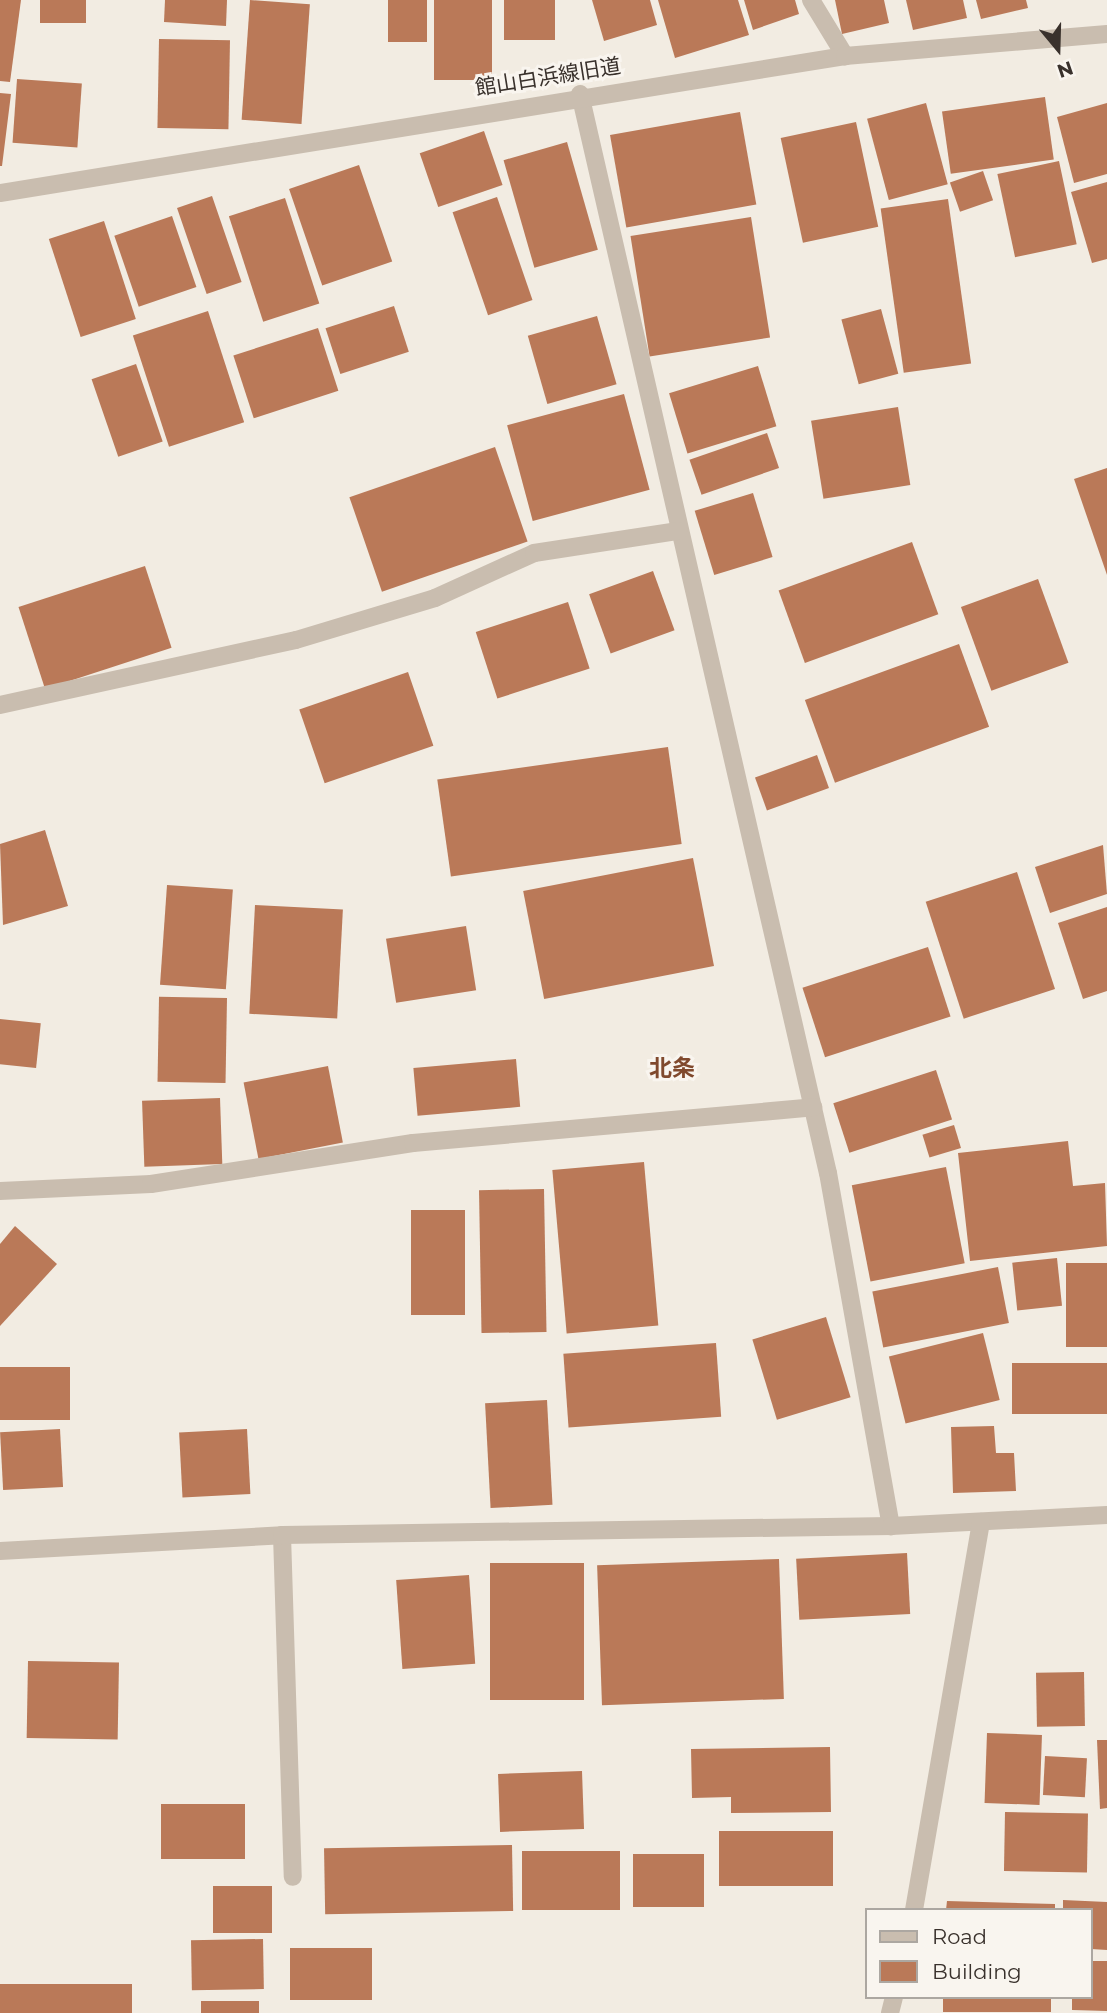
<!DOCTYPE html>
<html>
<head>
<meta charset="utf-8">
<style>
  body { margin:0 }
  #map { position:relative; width:1107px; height:2013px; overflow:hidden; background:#f2ece2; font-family:Montserrat,"Noto Sans JP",sans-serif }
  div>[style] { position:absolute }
  .building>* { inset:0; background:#ba7958; transform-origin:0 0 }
  .minor>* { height:18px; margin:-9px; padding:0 9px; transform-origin:9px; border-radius:9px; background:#c9bdaf }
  span { translate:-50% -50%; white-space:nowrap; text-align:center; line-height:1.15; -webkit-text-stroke:6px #f9f5ef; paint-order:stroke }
  .street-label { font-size:21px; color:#39312c }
  .neighbourhood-label { font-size:23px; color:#80492d; font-weight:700 }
  .legend { position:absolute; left:865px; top:1908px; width:228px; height:91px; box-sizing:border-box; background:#f9f5ef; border:2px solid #aca7a1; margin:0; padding:9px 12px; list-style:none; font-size:21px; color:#39312c }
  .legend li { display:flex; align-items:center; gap:14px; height:35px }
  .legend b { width:35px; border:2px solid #aca7a1 }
  .north { position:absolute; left:1023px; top:14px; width:70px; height:70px; -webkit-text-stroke:5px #f9f5ef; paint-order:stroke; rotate:161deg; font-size:19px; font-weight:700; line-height:28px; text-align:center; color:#39312c }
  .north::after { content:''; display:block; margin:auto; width:24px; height:32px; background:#39312c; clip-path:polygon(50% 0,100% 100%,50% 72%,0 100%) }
</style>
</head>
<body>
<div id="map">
  <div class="building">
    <i style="clip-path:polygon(0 0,21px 0,10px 82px,0 81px)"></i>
    <i style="left:40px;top:0;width:46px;height:23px"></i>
    <i style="clip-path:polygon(165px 0,227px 0,226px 26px,164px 22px)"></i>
    <i style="left:250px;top:0;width:60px;height:120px;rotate:4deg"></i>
    <i style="left:388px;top:0;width:39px;height:42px"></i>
    <i style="left:434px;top:0;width:58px;height:80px"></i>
    <i style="left:504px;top:0;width:51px;height:40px"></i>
    <i style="clip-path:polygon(592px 0,650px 0,657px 25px,604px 41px)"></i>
    <i style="clip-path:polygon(658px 0,738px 0,749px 35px,675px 58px)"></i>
    <i style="clip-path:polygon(744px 0,795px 0,799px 14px,753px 30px)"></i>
    <i style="clip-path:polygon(835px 0,884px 0,889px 23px,842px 34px)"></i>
    <i style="clip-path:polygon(906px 0,963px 0,967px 18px,913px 30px)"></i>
    <i style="clip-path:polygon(976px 0,1026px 0,1028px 8px,981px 19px)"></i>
    <i style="left:159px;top:39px;width:71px;height:89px;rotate:1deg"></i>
    <i style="left:17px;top:79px;width:65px;height:64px;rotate:4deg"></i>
    <i style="clip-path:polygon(0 93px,11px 94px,2px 166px,0 166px)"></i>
    <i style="left:1045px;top:97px;width:63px;height:104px;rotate:82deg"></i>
    <i style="left:926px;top:103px;width:84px;height:61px;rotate:75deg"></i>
    <i style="clip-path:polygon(1107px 103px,1107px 174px,1074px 183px,1057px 117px)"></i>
    <i style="left:740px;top:112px;width:94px;height:132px;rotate:80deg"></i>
    <i style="left:856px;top:122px;width:107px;height:77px;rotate:78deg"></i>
    <i style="left:484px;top:131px;width:57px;height:68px;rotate:71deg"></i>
    <i style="left:567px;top:142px;width:112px;height:66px;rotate:74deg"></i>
    <i style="left:1059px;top:161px;width:85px;height:63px;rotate:78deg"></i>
    <i style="left:359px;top:165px;width:102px;height:74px;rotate:71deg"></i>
    <i style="left:983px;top:171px;width:31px;height:35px;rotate:71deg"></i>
    <i style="clip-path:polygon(1107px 182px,1107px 259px,1092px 263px,1071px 192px)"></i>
    <i style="left:212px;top:196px;width:91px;height:37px;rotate:71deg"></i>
    <i style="left:497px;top:197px;width:109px;height:47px;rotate:71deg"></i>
    <i style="left:285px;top:198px;width:111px;height:59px;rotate:72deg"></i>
    <i style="left:948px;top:199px;width:166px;height:68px;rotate:82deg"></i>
    <i style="left:172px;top:216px;width:75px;height:61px;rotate:71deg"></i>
    <i style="left:751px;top:217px;width:122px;height:122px;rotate:81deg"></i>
    <i style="left:104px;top:221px;width:103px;height:58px;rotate:72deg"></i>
    <i style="left:394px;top:306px;width:48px;height:72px;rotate:72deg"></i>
    <i style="left:881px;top:309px;width:67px;height:41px;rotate:75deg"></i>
    <i style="left:208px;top:311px;width:117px;height:79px;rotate:72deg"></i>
    <i style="left:597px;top:316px;width:71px;height:72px;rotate:74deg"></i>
    <i style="left:318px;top:328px;width:66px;height:89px;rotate:72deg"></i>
    <i style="left:136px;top:364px;width:82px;height:47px;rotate:71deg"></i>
    <i style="left:758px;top:366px;width:63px;height:93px;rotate:73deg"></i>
    <i style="left:624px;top:394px;width:99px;height:121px;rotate:75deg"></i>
    <i style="left:898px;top:407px;width:79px;height:88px;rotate:81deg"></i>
    <i style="left:767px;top:433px;width:37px;height:82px;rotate:71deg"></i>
    <i style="left:495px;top:447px;width:100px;height:154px;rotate:71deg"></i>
    <i style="clip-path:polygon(1107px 468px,1107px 575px,1074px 479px)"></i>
    <i style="left:753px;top:493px;width:67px;height:61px;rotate:73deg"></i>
    <i style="left:912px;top:542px;width:77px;height:142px;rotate:70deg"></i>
    <i style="left:145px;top:566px;width:86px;height:133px;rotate:72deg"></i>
    <i style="left:653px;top:571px;width:63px;height:68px;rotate:70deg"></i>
    <i style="left:1038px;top:579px;width:89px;height:82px;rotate:70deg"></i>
    <i style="left:568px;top:602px;width:70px;height:97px;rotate:72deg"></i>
    <i style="left:959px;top:644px;width:88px;height:164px;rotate:70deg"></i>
    <i style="left:408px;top:672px;width:78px;height:115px;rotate:71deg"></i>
    <i style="left:668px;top:747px;width:98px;height:233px;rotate:82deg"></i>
    <i style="left:817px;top:755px;width:35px;height:66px;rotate:70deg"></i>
    <i style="clip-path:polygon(45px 830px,68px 906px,3px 925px,0 844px)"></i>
    <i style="clip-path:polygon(1103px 845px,1107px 894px,1050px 913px,1035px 867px)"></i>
    <i style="left:693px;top:858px;width:110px;height:173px;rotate:79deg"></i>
    <i style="left:1017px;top:872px;width:123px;height:96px;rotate:72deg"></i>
    <i style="left:167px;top:885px;width:66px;height:100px;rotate:4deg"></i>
    <i style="left:255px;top:905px;width:88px;height:109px;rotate:3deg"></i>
    <i style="clip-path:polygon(1107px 907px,1107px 991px,1083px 999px,1058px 923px)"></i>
    <i style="left:466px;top:926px;width:65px;height:81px;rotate:81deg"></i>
    <i style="left:928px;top:947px;width:73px;height:132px;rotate:72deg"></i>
    <i style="left:227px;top:998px;width:85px;height:68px;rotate:91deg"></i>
    <i style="left:0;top:1019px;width:41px;height:45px;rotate:6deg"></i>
    <i style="left:516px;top:1059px;width:48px;height:103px;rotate:85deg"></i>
    <i style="left:328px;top:1066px;width:78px;height:86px;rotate:79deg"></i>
    <i style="left:936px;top:1070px;width:52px;height:108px;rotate:72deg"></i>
    <i style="left:220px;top:1098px;width:66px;height:78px;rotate:88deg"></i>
    <i style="left:954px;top:1125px;width:24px;height:33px;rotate:73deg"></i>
    <i style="clip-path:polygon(1068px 1141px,1073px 1186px,1105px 1183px,1107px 1246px,970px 1261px,958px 1153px)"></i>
    <i style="left:644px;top:1162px;width:164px;height:92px;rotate:85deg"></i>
    <i style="left:946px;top:1167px;width:98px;height:96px;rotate:79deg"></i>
    <i style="left:544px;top:1189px;width:143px;height:65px;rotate:89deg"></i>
    <i style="left:411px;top:1210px;width:54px;height:105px"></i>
    <i style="clip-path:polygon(15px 1226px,57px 1264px,0 1326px,0 1244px)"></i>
    <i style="left:1057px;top:1258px;width:48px;height:45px;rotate:84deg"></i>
    <i style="left:1107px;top:1263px;width:84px;height:41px;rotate:90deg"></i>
    <i style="left:998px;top:1267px;width:57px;height:128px;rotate:79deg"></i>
    <i style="left:826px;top:1317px;width:84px;height:77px;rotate:73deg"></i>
    <i style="left:983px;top:1333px;width:69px;height:97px;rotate:76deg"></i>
    <i style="left:716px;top:1343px;width:74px;height:153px;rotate:86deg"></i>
    <i style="left:1107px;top:1363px;width:51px;height:95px;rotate:90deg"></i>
    <i style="left:0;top:1367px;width:70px;height:53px"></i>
    <i style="left:547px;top:1400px;width:105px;height:62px;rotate:87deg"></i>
    <i style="clip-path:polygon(994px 1426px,996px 1453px,1014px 1453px,1016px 1491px,953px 1493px,951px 1427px)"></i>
    <i style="left:60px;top:1429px;width:58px;height:60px;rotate:87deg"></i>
    <i style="left:247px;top:1429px;width:65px;height:68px;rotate:87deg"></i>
    <i style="left:907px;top:1553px;width:61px;height:111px;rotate:87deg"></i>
    <i style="left:779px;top:1559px;width:140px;height:182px;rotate:88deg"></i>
    <i style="left:490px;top:1563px;width:94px;height:137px"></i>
    <i style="left:469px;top:1575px;width:89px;height:73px;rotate:86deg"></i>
    <i style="left:28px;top:1661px;width:91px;height:77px;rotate:1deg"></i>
    <i style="left:1084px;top:1672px;width:54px;height:48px;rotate:89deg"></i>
    <i style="left:987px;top:1733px;width:55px;height:70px;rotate:2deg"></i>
    <i style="clip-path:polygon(1097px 1740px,1107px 1740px,1107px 1808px,1100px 1809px)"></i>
    <i style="clip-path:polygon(830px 1747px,831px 1812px,731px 1813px,731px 1797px,692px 1798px,691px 1749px)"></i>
    <i style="left:1045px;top:1756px;width:42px;height:39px;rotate:3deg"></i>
    <i style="left:582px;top:1771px;width:58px;height:84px;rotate:88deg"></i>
    <i style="left:245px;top:1804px;width:55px;height:84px;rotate:90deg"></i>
    <i style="left:1005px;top:1812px;width:83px;height:59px;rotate:1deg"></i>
    <i style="left:719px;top:1831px;width:114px;height:55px"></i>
    <i style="left:512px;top:1845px;width:66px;height:188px;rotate:89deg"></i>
    <i style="left:620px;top:1851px;width:59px;height:98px;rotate:90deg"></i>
    <i style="left:704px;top:1854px;width:53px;height:71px;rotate:90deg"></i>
    <i style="left:213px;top:1886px;width:59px;height:47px"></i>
    <i style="clip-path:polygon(1063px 1900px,1107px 1902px,1107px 1950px,1091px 1949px,1091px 1910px,1063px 1910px)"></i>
    <i style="clip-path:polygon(947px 1901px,1055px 1904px,1055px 1910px,946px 1910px)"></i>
    <i style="left:263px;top:1939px;width:50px;height:72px;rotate:89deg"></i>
    <i style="left:372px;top:1948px;width:52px;height:82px;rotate:90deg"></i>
    <i style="clip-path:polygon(1091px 1961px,1107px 1961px,1107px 2011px,1072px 2010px,1072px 1997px,1091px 1997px)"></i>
    <i style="left:132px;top:1984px;width:29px;height:132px;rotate:90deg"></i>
    <i style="left:943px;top:1997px;width:108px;height:15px"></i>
    <i style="left:259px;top:2001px;width:12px;height:58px;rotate:90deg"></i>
  </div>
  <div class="minor">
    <i style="left:811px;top:0;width:66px;rotate:58.7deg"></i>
    <i style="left:580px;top:94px;width:1107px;rotate:77.06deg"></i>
    <i style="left:828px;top:1173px;width:359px;rotate:79.9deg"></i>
    <i style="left:0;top:193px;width:856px;rotate:-9.21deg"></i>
    <i style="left:845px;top:56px;width:263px;rotate:-4.8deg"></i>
    <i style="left:0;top:705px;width:303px;rotate:-12.4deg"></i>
    <i style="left:296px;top:640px;width:145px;rotate:-16.8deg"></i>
    <i style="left:435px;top:598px;width:109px;rotate:-24.4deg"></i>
    <i style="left:534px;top:553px;width:146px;rotate:-8.7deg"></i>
    <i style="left:0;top:1191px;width:151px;rotate:-2.7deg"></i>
    <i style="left:151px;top:1184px;width:265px;rotate:-8.9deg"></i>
    <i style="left:413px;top:1143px;width:402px;rotate:-5.1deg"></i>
    <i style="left:282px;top:1535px;width:342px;rotate:88.2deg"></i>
    <i style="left:0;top:1551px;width:282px;rotate:-3.2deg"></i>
    <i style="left:282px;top:1535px;width:609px;rotate:-0.85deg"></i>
    <i style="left:891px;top:1526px;width:216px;rotate:-2.9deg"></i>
    <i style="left:914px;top:1910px;width:394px;rotate:-80.2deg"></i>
    <i style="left:890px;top:2013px;width:16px;rotate:-76deg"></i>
  </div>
  <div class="street-label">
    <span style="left:548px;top:77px;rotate:-9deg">館山白浜線旧道</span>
  </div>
  <div class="neighbourhood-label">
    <span style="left:672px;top:1068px">北条</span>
  </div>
  <ul class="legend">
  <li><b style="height:9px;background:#c9bdaf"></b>Road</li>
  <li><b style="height:19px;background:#ba7958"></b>Building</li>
  </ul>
  <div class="north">N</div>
</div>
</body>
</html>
